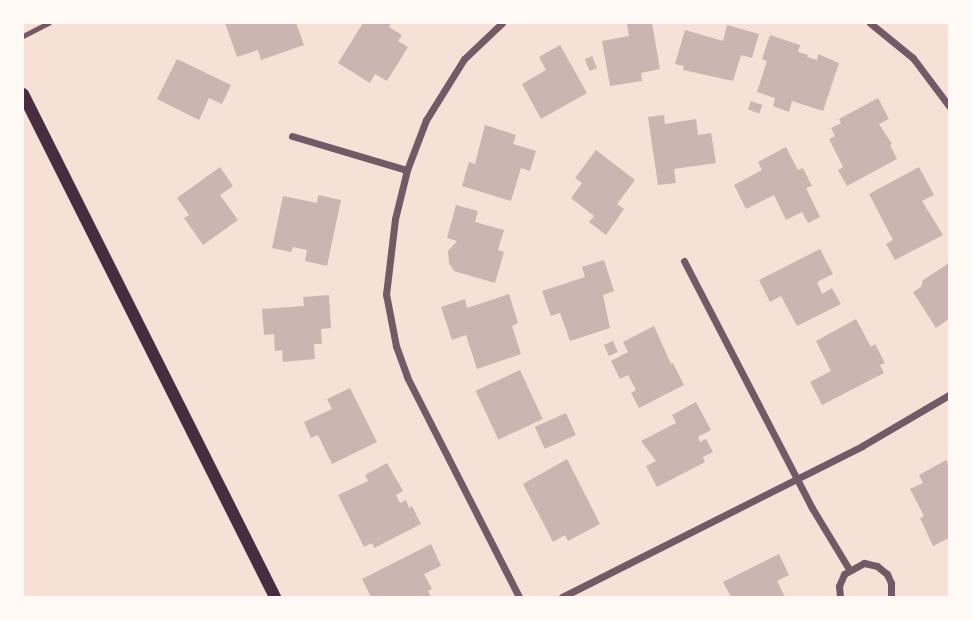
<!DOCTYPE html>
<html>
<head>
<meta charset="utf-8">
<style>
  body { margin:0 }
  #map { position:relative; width:972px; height:620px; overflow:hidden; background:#f7e1d7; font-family:"Noto Serif",serif }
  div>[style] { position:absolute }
  .building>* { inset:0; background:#ccb4b1; transform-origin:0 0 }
  .service>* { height:4.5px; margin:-2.25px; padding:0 2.25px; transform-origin:2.25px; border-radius:2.25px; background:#755966 }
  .minor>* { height:7px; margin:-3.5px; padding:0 3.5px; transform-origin:3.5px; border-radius:3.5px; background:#755966 }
  .secondary>* { height:12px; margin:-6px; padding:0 6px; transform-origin:6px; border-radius:6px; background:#4a2c40 }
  span { translate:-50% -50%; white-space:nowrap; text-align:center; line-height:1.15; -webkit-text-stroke:7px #fffaf5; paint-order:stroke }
  .frame { position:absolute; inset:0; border:24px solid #fffaf5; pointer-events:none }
</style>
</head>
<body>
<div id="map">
  <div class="building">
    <i style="clip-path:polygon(225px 23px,296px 23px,304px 45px,261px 60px,258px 50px,237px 57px)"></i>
    <i style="clip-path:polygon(363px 23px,391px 23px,389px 27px,402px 35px,398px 41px,408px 47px,387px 81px,375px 74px,370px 83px,338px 63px)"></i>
    <i style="clip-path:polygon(627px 23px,652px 23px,660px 69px,641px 73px,642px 81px,610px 86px,602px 41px,629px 36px)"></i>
    <i style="clip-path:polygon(727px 25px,759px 34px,752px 58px,741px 55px,733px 81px,683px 70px,684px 66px,675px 64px,685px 30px,723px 41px)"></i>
    <i style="clip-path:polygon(770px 35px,800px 45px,798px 52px,808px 55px,807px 57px,817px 60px,818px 54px,839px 63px,823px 111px,792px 101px,789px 112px,773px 106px,775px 98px,757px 92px,767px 61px,762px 59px)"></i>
    <i style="clip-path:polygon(560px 45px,587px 93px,541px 119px,522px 84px,546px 70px,539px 57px)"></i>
    <i style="left:592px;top:56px;width:13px;height:8px;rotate:67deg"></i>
    <i style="clip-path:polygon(177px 59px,231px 85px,222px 104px,209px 98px,199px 120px,157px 99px)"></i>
    <i style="clip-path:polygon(878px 98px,889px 119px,879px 124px,892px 144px,890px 145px,897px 159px,847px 186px,838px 170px,843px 167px,829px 139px,835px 136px,831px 128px,841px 123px,839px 119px)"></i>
    <i style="left:751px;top:101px;width:12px;height:9px;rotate:20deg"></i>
    <i style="clip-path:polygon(664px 115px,665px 124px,696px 119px,698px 135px,711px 133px,716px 163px,674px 169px,676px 183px,658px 185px,648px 117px)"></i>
    <i style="clip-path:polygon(485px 125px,516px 135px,513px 144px,536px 151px,530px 171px,521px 168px,511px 201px,462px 186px,469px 162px,475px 164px)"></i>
    <i style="clip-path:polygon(786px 147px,798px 170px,803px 168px,812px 186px,806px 188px,820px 217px,808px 223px,802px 212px,786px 220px,774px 195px,746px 209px,734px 185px,762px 170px,758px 162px)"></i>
    <i style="clip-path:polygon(596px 150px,635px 180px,617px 204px,624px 209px,606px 235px,589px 222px,594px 216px,571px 198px,582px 183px,575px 178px)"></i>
    <i style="clip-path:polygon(220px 167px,233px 186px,220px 195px,238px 220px,203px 245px,184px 218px,189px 215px,177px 198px)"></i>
    <i style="clip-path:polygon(919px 167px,934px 195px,922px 201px,943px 235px,895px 260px,886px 244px,893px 240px,869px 194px)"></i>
    <i style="clip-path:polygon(318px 195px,341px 200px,327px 266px,305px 261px,307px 250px,293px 247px,291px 252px,272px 248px,283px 196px,317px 203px)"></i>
    <i style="clip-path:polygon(456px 205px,478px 211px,475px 222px,504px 230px,498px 250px,504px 252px,495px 283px,454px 271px,449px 263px,448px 251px,457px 241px,447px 238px)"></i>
    <i style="clip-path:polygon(820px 249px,833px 274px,817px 282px,822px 294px,832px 288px,841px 304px,797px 326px,781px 296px,770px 302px,759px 280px)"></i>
    <i style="clip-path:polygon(604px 260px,614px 291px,603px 295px,610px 328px,570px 341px,560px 313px,551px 316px,542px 291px,585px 277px,582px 267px)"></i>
    <i style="clip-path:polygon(949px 263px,949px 319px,936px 328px,913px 292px,921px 287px,923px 280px)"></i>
    <i style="clip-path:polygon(509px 294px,518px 323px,512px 326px,521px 354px,477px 369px,466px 335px,452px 340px,441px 307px,465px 299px,467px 308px)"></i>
    <i style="clip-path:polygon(329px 295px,331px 328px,321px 329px,322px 344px,314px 344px,315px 359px,283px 362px,282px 350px,275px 351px,274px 334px,264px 335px,262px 309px,304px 306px,303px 297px)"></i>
    <i style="clip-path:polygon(856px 319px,871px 347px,875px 344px,885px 363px,880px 365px,884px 373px,822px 405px,810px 382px,831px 371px,816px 341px)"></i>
    <i style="clip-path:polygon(654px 326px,671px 364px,673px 363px,684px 385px,639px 408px,631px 393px,636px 390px,628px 375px,620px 379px,611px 361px,628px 352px,623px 342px)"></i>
    <i style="left:613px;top:341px;width:12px;height:10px;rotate:66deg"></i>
    <i style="left:520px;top:370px;width:54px;height:49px;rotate:65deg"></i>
    <i style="clip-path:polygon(350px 388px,377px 442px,332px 464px,318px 435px,311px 438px,304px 422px,332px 409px,327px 399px)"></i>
    <i style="clip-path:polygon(696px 402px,711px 430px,698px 437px,700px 442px,706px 439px,713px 452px,703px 457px,705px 462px,657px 487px,646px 466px,656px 461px,641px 441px,676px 423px,672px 415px)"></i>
    <i style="left:566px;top:413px;width:24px;height:34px;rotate:66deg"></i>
    <i style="clip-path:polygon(567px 459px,600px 524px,568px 541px,565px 535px,553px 542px,523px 484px)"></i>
    <i style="clip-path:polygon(946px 460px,949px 466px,949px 538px,933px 546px,920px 518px,924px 516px,910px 489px,923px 483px,919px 475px)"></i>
    <i style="clip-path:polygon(387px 463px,403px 491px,396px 495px,400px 503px,406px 500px,409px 508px,412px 506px,421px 524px,374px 548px,372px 543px,364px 547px,338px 495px,368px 481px,365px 475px)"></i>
    <i style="clip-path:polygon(431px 544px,441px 566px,424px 574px,432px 589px,428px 591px,431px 597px,371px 597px,362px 579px)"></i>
    <i style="clip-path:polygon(779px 554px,789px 575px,777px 581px,785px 597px,731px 597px,723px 582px)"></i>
  </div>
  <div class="service">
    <i style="left:23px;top:36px;width:29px;rotate:-27deg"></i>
  </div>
  <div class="minor">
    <i style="left:502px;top:23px;width:52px;rotate:136.5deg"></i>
    <i style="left:464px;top:59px;width:72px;rotate:121.9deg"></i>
    <i style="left:426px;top:120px;width:53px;rotate:110.8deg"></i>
    <i style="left:407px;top:170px;width:50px;rotate:103.8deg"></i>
    <i style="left:395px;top:219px;width:76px;rotate:96.8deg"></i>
    <i style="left:386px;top:294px;width:53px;rotate:79.1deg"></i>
    <i style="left:396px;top:346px;width:33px;rotate:70deg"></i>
    <i style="left:407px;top:377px;width:247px;rotate:63deg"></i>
    <i style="left:870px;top:23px;width:55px;rotate:39.1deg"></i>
    <i style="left:913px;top:58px;width:60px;rotate:53.1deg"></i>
    <i style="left:292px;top:136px;width:120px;rotate:16.5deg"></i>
    <i style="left:684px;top:261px;width:278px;rotate:62.6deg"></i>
    <i style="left:812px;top:508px;width:71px;rotate:58.8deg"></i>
    <i style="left:562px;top:597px;width:336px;rotate:-26.7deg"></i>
    <i style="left:862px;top:446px;width:101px;rotate:-30.4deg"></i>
    <i style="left:840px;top:597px;width:11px;rotate:-95deg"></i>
    <i style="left:839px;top:586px;width:13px;rotate:-67deg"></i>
    <i style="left:844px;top:574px;width:23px;rotate:-29deg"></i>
    <i style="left:864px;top:563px;width:13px;rotate:13deg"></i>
    <i style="left:877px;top:566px;width:13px;rotate:39deg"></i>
    <i style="left:887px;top:574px;width:10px;rotate:66deg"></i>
    <i style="left:891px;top:583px;width:14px;rotate:90deg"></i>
  </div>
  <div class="secondary">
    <i style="left:23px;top:94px;width:563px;rotate:63.39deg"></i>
  </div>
  <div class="frame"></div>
</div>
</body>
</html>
